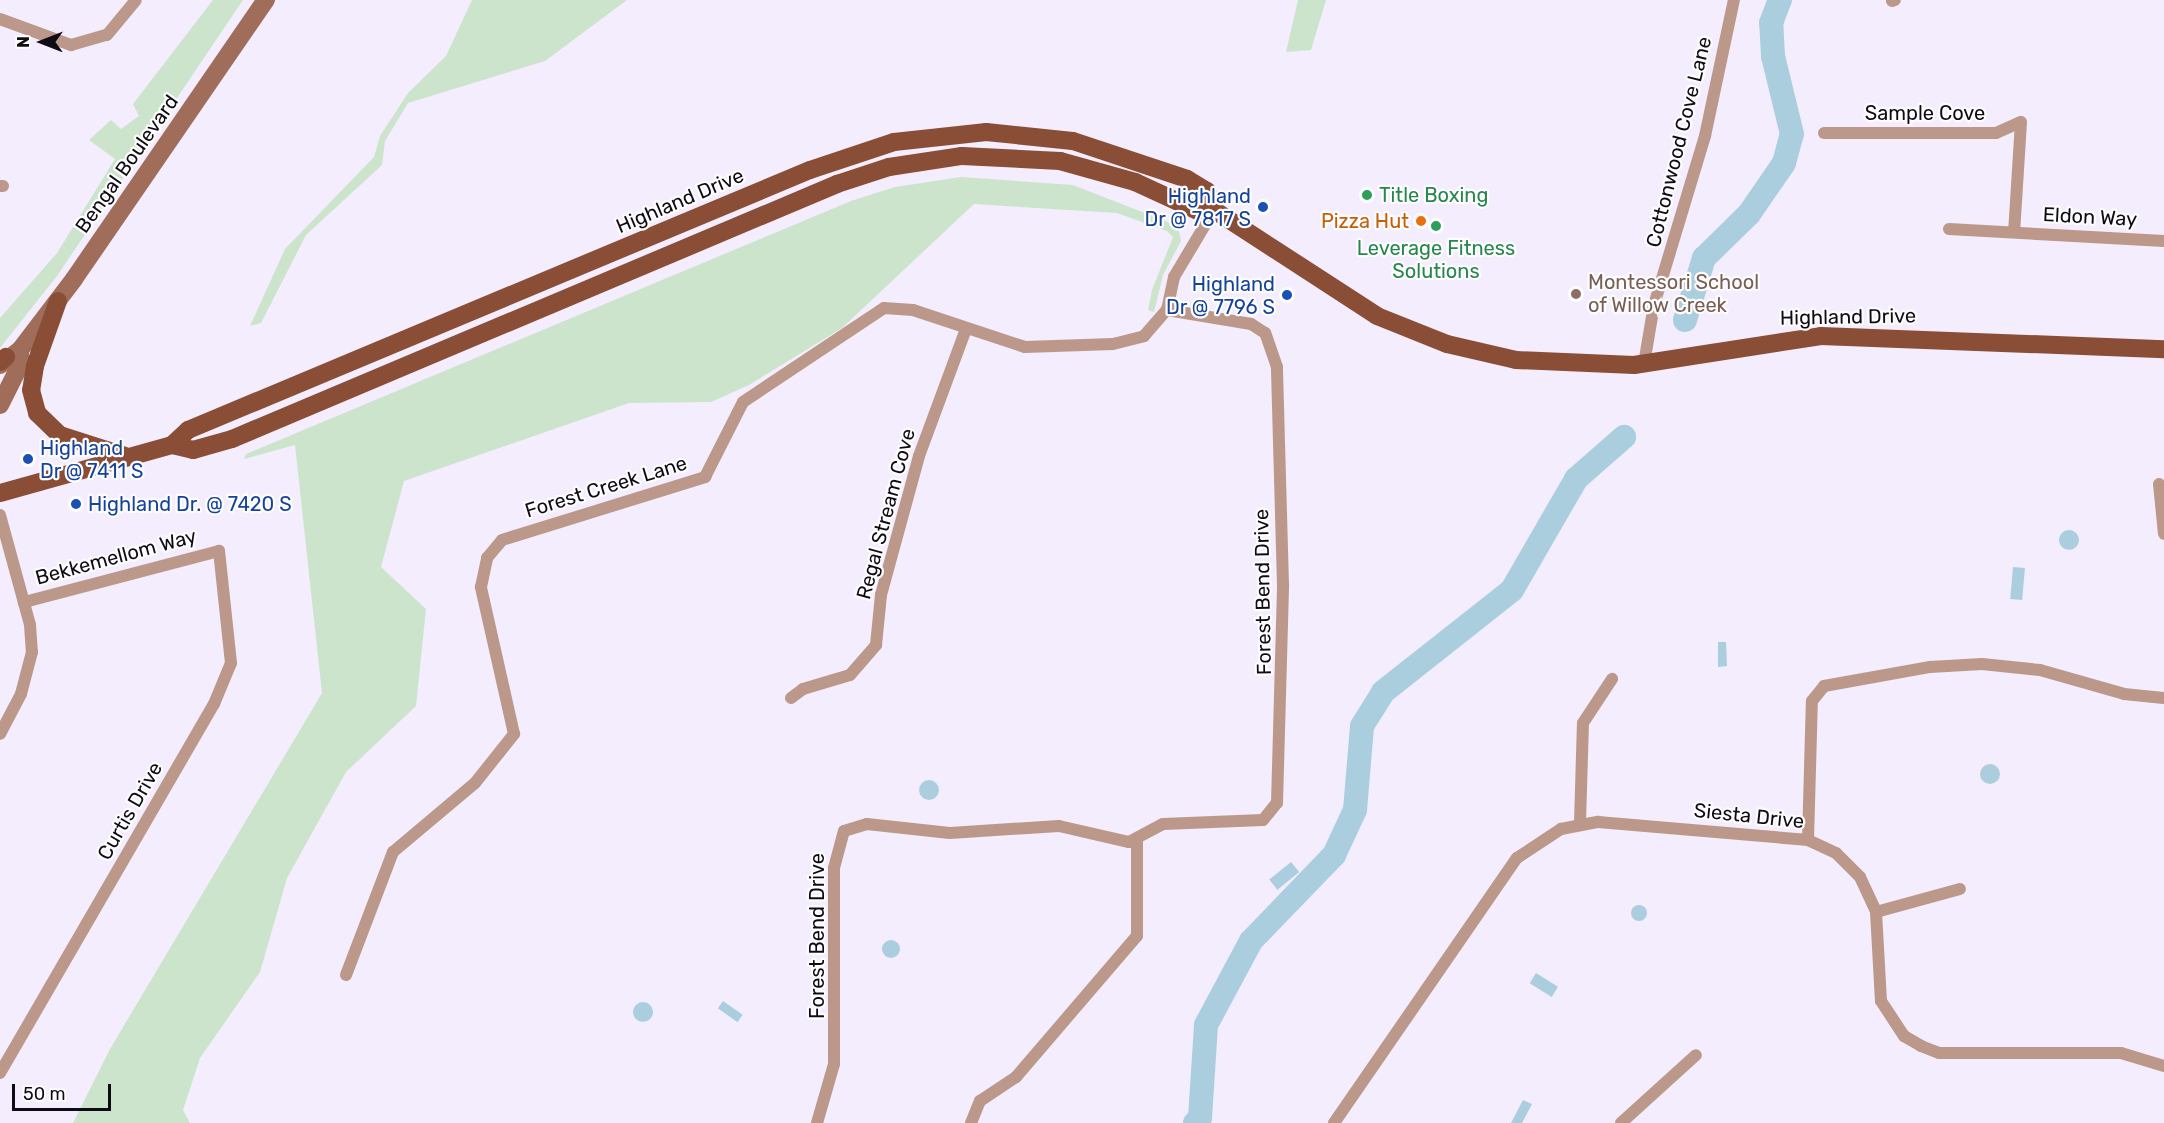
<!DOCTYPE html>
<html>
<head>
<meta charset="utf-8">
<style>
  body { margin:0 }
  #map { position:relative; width:2164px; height:1123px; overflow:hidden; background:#f3edfd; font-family:Rubik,sans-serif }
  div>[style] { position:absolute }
  .green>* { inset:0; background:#cde4cc }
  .water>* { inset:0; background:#abcedf; transform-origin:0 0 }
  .round { border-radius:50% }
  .river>* { height:24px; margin:-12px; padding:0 12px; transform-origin:12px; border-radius:12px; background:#abcedf }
  .street>* { height:12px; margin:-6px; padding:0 6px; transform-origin:6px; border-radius:6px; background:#bb988a }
  .secondary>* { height:18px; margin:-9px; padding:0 9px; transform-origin:9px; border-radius:9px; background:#9f6d5a }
  .primary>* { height:18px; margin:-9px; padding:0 9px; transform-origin:9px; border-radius:9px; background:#8a4e36 }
  .dots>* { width:16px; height:16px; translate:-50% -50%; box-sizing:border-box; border:3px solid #fdfdfd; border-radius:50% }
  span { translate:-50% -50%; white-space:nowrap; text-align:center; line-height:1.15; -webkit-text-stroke:4.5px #fdfdfd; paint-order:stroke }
  .street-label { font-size:20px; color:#0f0b14 }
  .leisure-label { font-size:20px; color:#27864d }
  .left { translate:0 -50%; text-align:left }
  .transit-label { font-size:20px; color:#164399 }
  .right { translate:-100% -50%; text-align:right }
  .food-label { font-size:20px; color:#c56008 }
  .education-label { font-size:20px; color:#785e54 }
  .north { position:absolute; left:12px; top:12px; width:60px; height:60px; -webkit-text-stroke:4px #fdfdfd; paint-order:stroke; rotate:270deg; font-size:16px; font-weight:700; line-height:24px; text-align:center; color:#0f0b14 }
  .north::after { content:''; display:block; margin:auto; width:21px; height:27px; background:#0f0b14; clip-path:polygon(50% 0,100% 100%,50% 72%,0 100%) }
  .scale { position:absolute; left:12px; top:1084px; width:99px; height:27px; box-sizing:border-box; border:3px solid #0f0b14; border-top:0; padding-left:8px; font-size:18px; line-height:21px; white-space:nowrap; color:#0f0b14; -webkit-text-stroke:4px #fdfdfd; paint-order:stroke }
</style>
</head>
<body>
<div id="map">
  <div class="green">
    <i style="clip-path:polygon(213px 0,243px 0,57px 276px,0 348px,0 318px,57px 253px,115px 159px,89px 140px,111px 120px,121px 129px,139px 116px,133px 104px)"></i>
    <i style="clip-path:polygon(472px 0,627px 0,545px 61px,408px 103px,385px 141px,382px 165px,306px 235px,261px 323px,250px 326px,285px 249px,374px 157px,380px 136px,408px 93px,446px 56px)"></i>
    <i style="clip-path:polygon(1298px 0,1326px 0,1311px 50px,1286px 52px)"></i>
    <i style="clip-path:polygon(961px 177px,1073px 185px,1178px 226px,1181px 241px,1163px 275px,1154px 312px,1148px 310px,1152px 290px,1173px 237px,1167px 231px,1117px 213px,974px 204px,842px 328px,749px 385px,711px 402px,629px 403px,404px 481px,381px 567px,426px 609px,416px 706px,346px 772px,287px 878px,260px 972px,200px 1058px,183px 1110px,190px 1123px,73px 1123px,110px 1049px,322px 693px,295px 445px,244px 459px,246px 454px,851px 201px,895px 187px)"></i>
  </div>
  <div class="water">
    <i class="round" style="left:2059px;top:530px;width:20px;height:20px"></i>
    <i style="left:2013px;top:567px;width:12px;height:32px;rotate:5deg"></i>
    <i style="clip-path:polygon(1718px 642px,1726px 642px,1727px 666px,1718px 667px)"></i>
    <i class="round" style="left:1980px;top:764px;width:20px;height:20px"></i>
    <i class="round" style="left:919px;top:780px;width:20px;height:20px"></i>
    <i style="left:1291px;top:862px;width:13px;height:28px;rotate:51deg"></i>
    <i class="round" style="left:1631px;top:905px;width:16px;height:16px"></i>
    <i class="round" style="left:882px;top:940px;width:18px;height:18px"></i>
    <i style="left:1536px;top:973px;width:26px;height:12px;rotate:32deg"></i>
    <i style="left:723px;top:1001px;width:24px;height:9px;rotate:35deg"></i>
    <i class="round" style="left:633px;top:1002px;width:20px;height:20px"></i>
    <i style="clip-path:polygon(1523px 1100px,1532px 1104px,1522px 1123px,1511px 1123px)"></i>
  </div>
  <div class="river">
    <i style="left:1685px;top:320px;width:65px;rotate:-73deg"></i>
    <i style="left:1704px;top:258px;width:63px;rotate:-44.4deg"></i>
    <i style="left:1749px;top:214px;width:62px;rotate:-55.5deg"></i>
    <i style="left:1784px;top:163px;width:30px;rotate:-75deg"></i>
    <i style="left:1792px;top:134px;width:80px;rotate:-103.7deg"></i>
    <i style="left:1773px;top:56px;width:33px;rotate:-93deg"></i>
    <i style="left:1771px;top:23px;width:25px;rotate:-69deg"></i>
    <i style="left:1195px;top:1123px;width:7px;rotate:-45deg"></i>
    <i style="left:1200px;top:1118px;width:93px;rotate:-86.3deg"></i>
    <i style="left:1206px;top:1025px;width:95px;rotate:-61.8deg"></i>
    <i style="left:1251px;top:941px;width:120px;rotate:-46deg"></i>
    <i style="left:1334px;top:855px;width:50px;rotate:-65deg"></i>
    <i style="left:1355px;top:810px;width:84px;rotate:-85.2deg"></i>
    <i style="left:1362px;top:726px;width:40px;rotate:-58deg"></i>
    <i style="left:1383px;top:692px;width:164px;rotate:-38.3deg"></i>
    <i style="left:1512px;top:590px;width:128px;rotate:-60deg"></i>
    <i style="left:1576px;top:479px;width:64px;rotate:-41.2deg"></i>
  </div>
  <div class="street">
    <i style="left:1892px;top:1px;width:3px;rotate:-18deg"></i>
    <i style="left:0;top:19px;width:76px;rotate:20.1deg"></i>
    <i style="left:71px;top:45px;width:37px;rotate:-16deg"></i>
    <i style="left:107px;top:35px;width:45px;rotate:-50.4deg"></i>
    <i style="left:1824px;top:133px;width:172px"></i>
    <i style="left:1996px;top:133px;width:27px;rotate:-24deg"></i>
    <i style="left:2021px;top:122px;width:110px;rotate:93.6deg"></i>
    <i style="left:0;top:186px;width:3px"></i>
    <i style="left:1949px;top:229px;width:215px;rotate:3.2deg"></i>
    <i style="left:1644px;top:364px;width:60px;rotate:-80.4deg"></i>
    <i style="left:1654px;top:305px;width:177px;rotate:-73.2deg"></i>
    <i style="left:1705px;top:136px;width:139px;rotate:-78deg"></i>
    <i style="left:2159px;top:484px;width:50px;rotate:84.3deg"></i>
    <i style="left:0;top:515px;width:114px;rotate:74.7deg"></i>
    <i style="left:30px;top:625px;width:27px;rotate:86deg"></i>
    <i style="left:32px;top:652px;width:43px;rotate:104.7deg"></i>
    <i style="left:21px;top:694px;width:45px;rotate:117.7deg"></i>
    <i style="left:791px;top:698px;width:15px;rotate:-37deg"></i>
    <i style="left:803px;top:689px;width:49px;rotate:-16.6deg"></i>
    <i style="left:850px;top:675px;width:40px;rotate:-49deg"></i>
    <i style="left:876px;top:645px;width:50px;rotate:-84.3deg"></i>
    <i style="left:881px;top:595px;width:144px;rotate:-74.7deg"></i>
    <i style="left:919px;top:456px;width:135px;rotate:-69.7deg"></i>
    <i style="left:1580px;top:823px;width:100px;rotate:-88.3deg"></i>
    <i style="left:1583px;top:723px;width:53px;rotate:-56.6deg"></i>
    <i style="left:1808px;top:840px;width:139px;rotate:-88.4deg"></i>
    <i style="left:1812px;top:701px;width:19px;rotate:-51deg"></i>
    <i style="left:1824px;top:686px;width:108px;rotate:-10.2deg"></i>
    <i style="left:1930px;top:667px;width:52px;rotate:-3.3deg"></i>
    <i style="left:1982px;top:664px;width:58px;rotate:5.9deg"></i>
    <i style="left:2040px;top:670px;width:87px;rotate:15.9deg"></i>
    <i style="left:2124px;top:694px;width:40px;rotate:5.7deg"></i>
    <i style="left:1876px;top:912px;width:87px;rotate:-15.3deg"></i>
    <i style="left:346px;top:975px;width:132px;rotate:-69.1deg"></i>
    <i style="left:393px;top:852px;width:107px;rotate:-40.1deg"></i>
    <i style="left:475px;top:783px;width:63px;rotate:-51.5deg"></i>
    <i style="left:514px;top:734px;width:151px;rotate:-102.7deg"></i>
    <i style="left:481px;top:587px;width:30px;rotate:-78deg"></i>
    <i style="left:487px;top:558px;width:23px;rotate:-50deg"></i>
    <i style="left:502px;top:540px;width:213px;rotate:-17.2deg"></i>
    <i style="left:705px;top:477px;width:84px;rotate:-63.1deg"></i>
    <i style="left:743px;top:402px;width:169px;rotate:-33.7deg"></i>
    <i style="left:884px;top:308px;width:29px;rotate:4deg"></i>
    <i style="left:913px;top:310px;width:118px;rotate:18.3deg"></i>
    <i style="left:1025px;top:347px;width:88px;rotate:-2deg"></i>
    <i style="left:1113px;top:344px;width:32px;rotate:-14deg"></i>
    <i style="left:1144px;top:336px;width:35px;rotate:-49deg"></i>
    <i style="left:1167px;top:310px;width:34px;rotate:-78deg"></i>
    <i style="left:1174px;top:277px;width:78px;rotate:-59.2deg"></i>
    <i style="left:0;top:1073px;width:427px;rotate:-59.9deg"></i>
    <i style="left:214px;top:704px;width:44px;rotate:-67.5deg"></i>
    <i style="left:231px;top:663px;width:113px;rotate:-96.1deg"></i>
    <i style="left:219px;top:551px;width:202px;rotate:165.3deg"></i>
    <i style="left:817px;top:1123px;width:61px;rotate:-73.9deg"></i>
    <i style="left:834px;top:1064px;width:196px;rotate:-90deg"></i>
    <i style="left:834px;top:868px;width:38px;rotate:-75deg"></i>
    <i style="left:844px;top:831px;width:24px;rotate:-17deg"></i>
    <i style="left:867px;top:824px;width:83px;rotate:6.2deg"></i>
    <i style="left:950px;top:833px;width:109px;rotate:-3.7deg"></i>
    <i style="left:1059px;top:826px;width:72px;rotate:12.9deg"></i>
    <i style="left:1129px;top:842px;width:38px;rotate:-28deg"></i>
    <i style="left:1163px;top:824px;width:100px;rotate:-2.3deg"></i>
    <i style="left:1263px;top:820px;width:22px;rotate:-51deg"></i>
    <i style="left:1277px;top:803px;width:218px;rotate:-88.4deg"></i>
    <i style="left:1283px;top:585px;width:218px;rotate:-91.6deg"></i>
    <i style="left:1277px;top:367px;width:36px;rotate:-109deg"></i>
    <i style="left:1265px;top:333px;width:17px;rotate:-147deg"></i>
    <i style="left:1251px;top:324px;width:85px;rotate:-170.5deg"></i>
    <i style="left:971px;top:1123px;width:24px;rotate:-68deg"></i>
    <i style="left:980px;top:1101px;width:43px;rotate:-33.7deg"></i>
    <i style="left:1016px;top:1077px;width:186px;rotate:-49.4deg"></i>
    <i style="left:1137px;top:936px;width:97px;rotate:-90deg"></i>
    <i style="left:1334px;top:1123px;width:322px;rotate:-55.4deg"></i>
    <i style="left:1517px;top:858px;width:53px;rotate:-33.4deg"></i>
    <i style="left:1561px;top:829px;width:38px;rotate:-11deg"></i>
    <i style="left:1598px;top:822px;width:211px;rotate:4.9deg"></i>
    <i style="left:1808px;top:840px;width:31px;rotate:25deg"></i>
    <i style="left:1836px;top:853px;width:34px;rotate:45deg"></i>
    <i style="left:1860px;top:877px;width:38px;rotate:65deg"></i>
    <i style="left:1876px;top:912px;width:89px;rotate:86.8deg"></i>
    <i style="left:1881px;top:1001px;width:42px;rotate:56.7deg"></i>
    <i style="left:1904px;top:1036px;width:20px;rotate:30deg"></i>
    <i style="left:1921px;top:1046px;width:19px;rotate:21deg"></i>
    <i style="left:1939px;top:1053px;width:182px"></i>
    <i style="left:2121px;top:1053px;width:45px;rotate:16.8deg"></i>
    <i style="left:1621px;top:1123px;width:101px;rotate:-42.2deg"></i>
  </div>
  <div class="secondary">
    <i style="left:0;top:365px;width:25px;rotate:-37deg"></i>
    <i style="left:20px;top:350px;width:89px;rotate:-52.7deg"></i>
    <i style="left:74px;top:279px;width:339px;rotate:-55.5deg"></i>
    <i style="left:0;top:405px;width:45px;rotate:-63.4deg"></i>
    <i style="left:20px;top:365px;width:15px;rotate:-90deg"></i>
  </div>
  <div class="primary">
    <i style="left:58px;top:301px;width:69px;rotate:109.5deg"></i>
    <i style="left:35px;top:366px;width:24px;rotate:99deg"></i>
    <i style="left:31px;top:390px;width:24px;rotate:75deg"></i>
    <i style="left:37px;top:413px;width:32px;rotate:44deg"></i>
    <i style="left:60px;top:435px;width:68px;rotate:17.9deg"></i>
    <i style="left:0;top:362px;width:8px;rotate:-40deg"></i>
    <i style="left:172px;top:445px;width:22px;rotate:-43deg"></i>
    <i style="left:188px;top:430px;width:674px;rotate:-22.69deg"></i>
    <i style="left:810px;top:170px;width:89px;rotate:-18.4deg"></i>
    <i style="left:894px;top:142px;width:93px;rotate:-6.2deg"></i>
    <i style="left:986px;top:132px;width:87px;rotate:5.9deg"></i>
    <i style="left:1073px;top:141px;width:120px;rotate:18.4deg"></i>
    <i style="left:1187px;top:179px;width:23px;rotate:31deg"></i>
    <i style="left:1207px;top:191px;width:20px;rotate:70deg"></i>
    <i style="left:0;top:493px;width:179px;rotate:-15.6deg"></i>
    <i style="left:172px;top:445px;width:22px;rotate:13deg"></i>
    <i style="left:193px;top:450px;width:41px;rotate:-15.8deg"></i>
    <i style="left:232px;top:439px;width:657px;rotate:-22.85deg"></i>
    <i style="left:837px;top:184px;width:55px;rotate:-18.1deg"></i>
    <i style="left:889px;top:167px;width:74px;rotate:-8.6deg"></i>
    <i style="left:962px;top:156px;width:98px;rotate:2.9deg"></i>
    <i style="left:1060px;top:161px;width:78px;rotate:15.6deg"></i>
    <i style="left:1135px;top:182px;width:67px;rotate:24.7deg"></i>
    <i style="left:1196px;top:210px;width:18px"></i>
    <i style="left:1214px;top:210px;width:194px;rotate:33deg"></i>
    <i style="left:1377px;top:316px;width:75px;rotate:21.8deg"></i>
    <i style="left:1447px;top:344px;width:71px;rotate:13.1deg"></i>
    <i style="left:1516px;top:360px;width:118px;rotate:2.4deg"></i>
    <i style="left:1634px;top:365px;width:189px;rotate:-8.8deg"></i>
    <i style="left:1821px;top:336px;width:343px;rotate:2.2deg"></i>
  </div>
  <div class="dots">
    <i style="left:1367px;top:195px;background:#2e9e5b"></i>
    <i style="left:1263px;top:207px;background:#1a4fb4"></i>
    <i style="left:1421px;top:221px;background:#e8710a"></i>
    <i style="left:1436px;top:226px;background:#2e9e5b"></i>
    <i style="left:1576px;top:294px;background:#8d6e63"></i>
    <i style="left:1287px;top:295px;background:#1a4fb4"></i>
    <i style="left:28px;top:459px;background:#1a4fb4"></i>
    <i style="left:76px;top:504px;background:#1a4fb4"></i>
  </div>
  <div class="street-label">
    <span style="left:1925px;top:113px">Sample Cove</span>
    <span style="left:1679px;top:142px;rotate:-76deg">Cottonwood Cove Lane</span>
    <span style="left:127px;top:164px;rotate:-55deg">Bengal Boulevard</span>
    <span style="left:680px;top:201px;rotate:-23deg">Highland Drive</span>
    <span style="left:2090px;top:217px;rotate:3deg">Eldon Way</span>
    <span style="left:1848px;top:317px;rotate:-1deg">Highland Drive</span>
    <span style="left:606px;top:487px;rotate:-17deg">Forest Creek Lane</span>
    <span style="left:886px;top:514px;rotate:-75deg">Regal Stream Cove</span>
    <span style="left:116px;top:557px;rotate:-15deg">Bekkemellom Way</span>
    <span style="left:1263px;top:592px;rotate:-91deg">Forest Bend Drive</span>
    <span style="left:130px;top:811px;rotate:-60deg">Curtis Drive</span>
    <span style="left:1749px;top:816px;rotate:6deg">Siesta Drive</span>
    <span style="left:817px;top:936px;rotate:-90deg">Forest Bend Drive</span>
  </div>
  <div class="leisure-label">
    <span class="left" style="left:1379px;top:195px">Title Boxing</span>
    <span style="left:1436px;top:260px">Leverage Fitness<br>Solutions</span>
  </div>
  <div class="transit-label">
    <span class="right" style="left:1251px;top:208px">Highland<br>Dr @ 7817 S</span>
    <span class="right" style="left:1275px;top:296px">Highland<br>Dr @ 7796 S</span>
    <span class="left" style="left:40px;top:460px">Highland<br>Dr @ 7411 S</span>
    <span class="left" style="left:88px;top:504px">Highland Dr. @ 7420 S</span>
  </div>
  <div class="food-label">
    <span class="right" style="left:1409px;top:221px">Pizza Hut</span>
  </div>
  <div class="education-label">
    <span class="left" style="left:1588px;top:294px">Montessori School<br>of Willow Creek</span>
  </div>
  <div class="north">N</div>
  <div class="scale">50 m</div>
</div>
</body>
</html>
